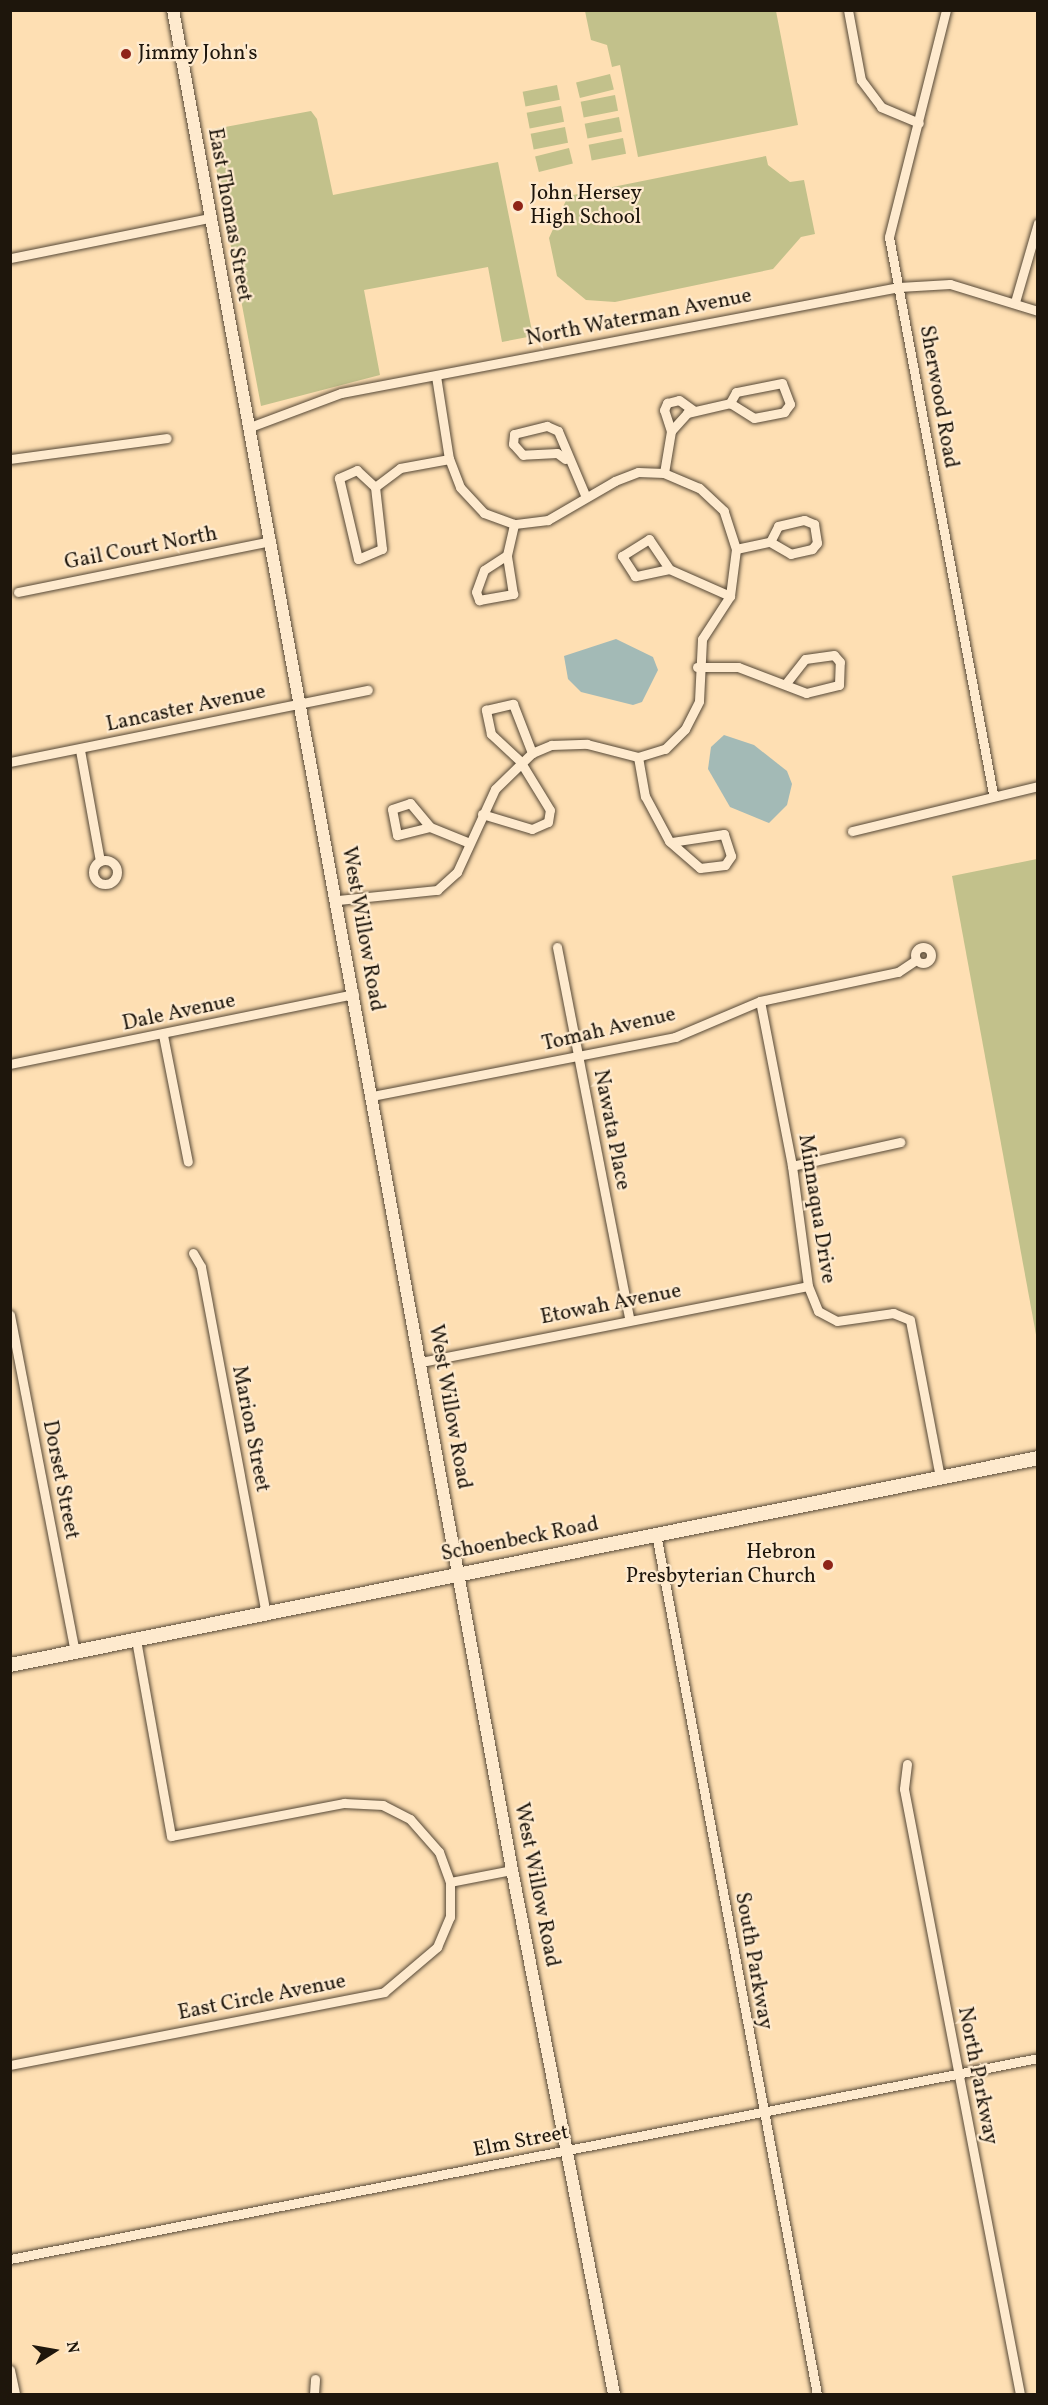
<!DOCTYPE html>
<html>
<head>
<meta charset="utf-8">
<style>
  body { margin:0 }
  #map { position:relative; width:1048px; height:2405px; overflow:hidden; background:#fedfb3; font-family:Vollkorn,serif }
  div>[style] { position:absolute }
  .green>* { inset:0; background:#c2c18b; transform-origin:0 0 }
  .water>* { inset:0; background:#a3bab6 }
  .roads { filter:drop-shadow(0 0 2px #564836) drop-shadow(0 0 2px #564836) }
  .minor>* { height:9px; margin:-4.5px; padding:0 4.5px; transform-origin:4.5px; border-radius:4.5px; background:#feeace }
  .minor>.ring { margin:-4.5px; padding:0; box-sizing:content-box; background:none; border:9px solid #feeace; border-radius:50% }
  .tertiary>* { height:12px; margin:-6px; padding:0 6px; transform-origin:6px; border-radius:6px; background:#feeace }
  .secondary>* { height:14px; margin:-7px; padding:0 7px; transform-origin:7px; border-radius:7px; background:#feeace }
  .dots>* { width:16px; height:16px; translate:-50% -50%; box-sizing:border-box; border:3px solid #feeace; border-radius:50% }
  span { translate:-50% -50%; white-space:nowrap; text-align:center; line-height:1.15; -webkit-text-stroke:4.5px #feeace; paint-order:stroke }
  .poi-label { font-size:21px; color:#1e160c }
  .left { translate:0 -50%; text-align:left }
  .right { translate:-100% -50%; text-align:right }
  .street-label { font-size:21px; color:#1e160c }
  .frame { position:absolute; inset:0; border:12px solid #1e160c; pointer-events:none }
  .north { position:absolute; left:24px; top:2321px; width:60px; height:60px; -webkit-text-stroke:4px #feeace; paint-order:stroke; rotate:79deg; font-size:16px; font-weight:700; line-height:24px; text-align:center; color:#1e160c }
  .north::after { content:''; display:block; margin:auto; width:21px; height:27px; background:#1e160c; clip-path:polygon(50% 0,100% 100%,50% 72%,0 100%) }
</style>
</head>
<body>
<div id="map">
  <div class="green">
    <i style="clip-path:polygon(585px 11px,776px 11px,798px 125px,638px 157px,620px 65px,612px 67px,607px 45px,591px 40px)"></i>
    <i style="left:610px;top:74px;width:16px;height:35px;rotate:76deg"></i>
    <i style="left:557px;top:85px;width:15px;height:35px;rotate:79deg"></i>
    <i style="left:615px;top:95px;width:16px;height:35px;rotate:79deg"></i>
    <i style="left:561px;top:106px;width:16px;height:35px;rotate:79deg"></i>
    <i style="clip-path:polygon(311px 111px,317px 119px,333px 195px,498px 162px,533px 336px,502px 342px,488px 267px,364px 290px,380px 375px,261px 406px,209px 130px)"></i>
    <i style="left:619px;top:117px;width:15px;height:35px;rotate:79deg"></i>
    <i style="left:565px;top:127px;width:16px;height:35px;rotate:79deg"></i>
    <i style="left:623px;top:138px;width:16px;height:35px;rotate:79deg"></i>
    <i style="left:569px;top:148px;width:16px;height:35px;rotate:76deg"></i>
    <i style="clip-path:polygon(766px 156px,768px 165px,790px 182px,804px 180px,815px 234px,801px 237px,773px 269px,615px 302px,586px 300px,557px 276px,549px 238px,568px 196px)"></i>
    <i style="clip-path:polygon(1037px 859px,1038px 859px,1037px 1340px,952px 876px)"></i>
  </div>
  <div class="water">
    <i style="clip-path:polygon(616px 639px,653px 657px,658px 670px,642px 702px,633px 705px,581px 692px,568px 679px,564px 656px)"></i>
    <i style="clip-path:polygon(724px 735px,754px 745px,787px 771px,792px 784px,787px 805px,769px 823px,730px 807px,708px 769px,711px 747px)"></i>
  </div>
  <div class="roads">
    <div class="minor">
      <i style="left:848px;top:10px;width:71px;rotate:79.5deg"></i>
      <i style="left:861px;top:80px;width:34px;rotate:53deg"></i>
      <i style="left:881px;top:107px;width:41px;rotate:22.8deg"></i>
      <i style="left:946px;top:10px;width:234px;rotate:104.1deg"></i>
      <i style="left:889px;top:237px;width:567px;rotate:79.42deg"></i>
      <i style="left:11px;top:258px;width:202px;rotate:-11.4deg"></i>
      <i style="left:1015px;top:302px;width:82px;rotate:-73.8deg"></i>
      <i style="left:250px;top:427px;width:97px;rotate:-20.5deg"></i>
      <i style="left:341px;top:393px;width:568px;rotate:-10.76deg"></i>
      <i style="left:899px;top:287px;width:51px;rotate:-3.4deg"></i>
      <i style="left:950px;top:284px;width:92px;rotate:17.1deg"></i>
      <i style="left:671px;top:431px;width:22px;rotate:-108deg"></i>
      <i style="left:664px;top:410px;width:8px;rotate:-67deg"></i>
      <i style="left:667px;top:403px;width:12px;rotate:-14deg"></i>
      <i style="left:679px;top:400px;width:17px;rotate:36deg"></i>
      <i style="left:10px;top:459px;width:158px;rotate:-7.6deg"></i>
      <i style="left:565px;top:459px;width:10px;rotate:-143deg"></i>
      <i style="left:557px;top:453px;width:34px;rotate:177deg"></i>
      <i style="left:523px;top:455px;width:15px;rotate:-132deg"></i>
      <i style="left:513px;top:444px;width:10px;rotate:-84deg"></i>
      <i style="left:514px;top:434px;width:34px;rotate:-14deg"></i>
      <i style="left:547px;top:426px;width:12px;rotate:24deg"></i>
      <i style="left:558px;top:431px;width:69px;rotate:67.1deg"></i>
      <i style="left:664px;top:473px;width:43px;rotate:-80.5deg"></i>
      <i style="left:671px;top:431px;width:24px;rotate:-48deg"></i>
      <i style="left:687px;top:413px;width:44px;rotate:-13.1deg"></i>
      <i style="left:730px;top:403px;width:28px;rotate:32deg"></i>
      <i style="left:754px;top:418px;width:31px;rotate:-11deg"></i>
      <i style="left:784px;top:412px;width:10px;rotate:-53deg"></i>
      <i style="left:790px;top:404px;width:22px;rotate:-111deg"></i>
      <i style="left:782px;top:383px;width:47px;rotate:168.9deg"></i>
      <i style="left:736px;top:392px;width:13px;rotate:119deg"></i>
      <i style="left:375px;top:487px;width:25px;rotate:-137deg"></i>
      <i style="left:357px;top:470px;width:20px;rotate:156deg"></i>
      <i style="left:339px;top:478px;width:83px;rotate:76.8deg"></i>
      <i style="left:358px;top:559px;width:26px;rotate:-23deg"></i>
      <i style="left:382px;top:549px;width:62px;rotate:-96.4deg"></i>
      <i style="left:375px;top:487px;width:31px;rotate:-37deg"></i>
      <i style="left:400px;top:468px;width:50px;rotate:-10.4deg"></i>
      <i style="left:804px;top:520px;width:11px;rotate:22deg"></i>
      <i style="left:814px;top:524px;width:19px;rotate:81deg"></i>
      <i style="left:817px;top:543px;width:8px;rotate:130deg"></i>
      <i style="left:812px;top:549px;width:22px;rotate:167deg"></i>
      <i style="left:791px;top:554px;width:24px;rotate:-150deg"></i>
      <i style="left:770px;top:542px;width:18px;rotate:-63deg"></i>
      <i style="left:778px;top:526px;width:27px;rotate:-13deg"></i>
      <i style="left:736px;top:549px;width:35px;rotate:-12deg"></i>
      <i style="left:507px;top:555px;width:27px;rotate:147deg"></i>
      <i style="left:484px;top:570px;width:23px;rotate:110deg"></i>
      <i style="left:476px;top:592px;width:9px;rotate:69deg"></i>
      <i style="left:479px;top:600px;width:35px;rotate:-10deg"></i>
      <i style="left:513px;top:594px;width:39px;rotate:-99deg"></i>
      <i style="left:507px;top:555px;width:32px;rotate:-77deg"></i>
      <i style="left:669px;top:569px;width:35px;rotate:168deg"></i>
      <i style="left:635px;top:576px;width:24px;rotate:-123deg"></i>
      <i style="left:622px;top:556px;width:32px;rotate:-32deg"></i>
      <i style="left:649px;top:539px;width:36px;rotate:56deg"></i>
      <i style="left:669px;top:569px;width:67px;rotate:23.9deg"></i>
      <i style="left:18px;top:592px;width:258px;rotate:-11.4deg"></i>
      <i style="left:697px;top:667px;width:41px"></i>
      <i style="left:738px;top:667px;width:73px;rotate:20.9deg"></i>
      <i style="left:806px;top:693px;width:34px;rotate:-14deg"></i>
      <i style="left:839px;top:685px;width:23px;rotate:-88deg"></i>
      <i style="left:840px;top:662px;width:9px;rotate:-131deg"></i>
      <i style="left:834px;top:655px;width:29px;rotate:172deg"></i>
      <i style="left:805px;top:659px;width:29px;rotate:128deg"></i>
      <i style="left:80px;top:750px;width:113px;rotate:79.8deg"></i>
      <i style="left:638px;top:757px;width:40px;rotate:80deg"></i>
      <i style="left:645px;top:796px;width:51px;rotate:61.9deg"></i>
      <i style="left:669px;top:841px;width:41px;rotate:41.1deg"></i>
      <i style="left:700px;top:868px;width:25px;rotate:-7deg"></i>
      <i style="left:725px;top:865px;width:11px;rotate:-56deg"></i>
      <i style="left:731px;top:856px;width:23px;rotate:-108deg"></i>
      <i style="left:724px;top:834px;width:54px;rotate:171.4deg"></i>
      <i style="left:10px;top:762px;width:365px;rotate:-11.4deg"></i>
      <i style="left:482px;top:814px;width:52px;rotate:16.7deg"></i>
      <i style="left:532px;top:829px;width:17px;rotate:-24deg"></i>
      <i style="left:548px;top:822px;width:12px;rotate:-81deg"></i>
      <i style="left:550px;top:810px;width:57px;rotate:-121.5deg"></i>
      <i style="left:520px;top:761px;width:40px;rotate:-137deg"></i>
      <i style="left:491px;top:734px;width:25px;rotate:-102deg"></i>
      <i style="left:486px;top:710px;width:28px;rotate:-13deg"></i>
      <i style="left:513px;top:704px;width:53px;rotate:68.8deg"></i>
      <i style="left:430px;top:827px;width:34px;rotate:166deg"></i>
      <i style="left:397px;top:835px;width:26px;rotate:-101deg"></i>
      <i style="left:392px;top:809px;width:19px;rotate:-18deg"></i>
      <i style="left:410px;top:803px;width:31px;rotate:50deg"></i>
      <i style="left:430px;top:827px;width:40px;rotate:22deg"></i>
      <i style="left:852px;top:831px;width:191px;rotate:-13.6deg"></i>
      <i class="ring" style="left:93px;top:860px;width:15px;height:15px"></i>
      <i style="left:338px;top:900px;width:100px;rotate:-5.8deg"></i>
      <i style="left:437px;top:890px;width:27px;rotate:-42deg"></i>
      <i style="left:457px;top:872px;width:91px;rotate:-65.4deg"></i>
      <i style="left:495px;top:789px;width:52px;rotate:-44.2deg"></i>
      <i style="left:532px;top:753px;width:21px;rotate:-23deg"></i>
      <i style="left:551px;top:745px;width:36px;rotate:-2deg"></i>
      <i style="left:587px;top:744px;width:53px;rotate:14.3deg"></i>
      <i style="left:638px;top:757px;width:28px;rotate:-17deg"></i>
      <i style="left:665px;top:749px;width:28px;rotate:-45deg"></i>
      <i style="left:685px;top:729px;width:31px;rotate:-63deg"></i>
      <i style="left:699px;top:701px;width:62px;rotate:-87.2deg"></i>
      <i style="left:702px;top:639px;width:51px;rotate:-56.9deg"></i>
      <i style="left:730px;top:596px;width:47px;rotate:-82.7deg"></i>
      <i style="left:736px;top:549px;width:40px;rotate:-108deg"></i>
      <i style="left:724px;top:511px;width:34px;rotate:-137deg"></i>
      <i style="left:699px;top:488px;width:38px;rotate:-157deg"></i>
      <i style="left:664px;top:473px;width:26px;rotate:-178deg"></i>
      <i style="left:638px;top:472px;width:25px;rotate:159deg"></i>
      <i style="left:615px;top:481px;width:78px;rotate:149.8deg"></i>
      <i style="left:548px;top:520px;width:34px;rotate:173deg"></i>
      <i style="left:514px;top:524px;width:32px;rotate:-160deg"></i>
      <i style="left:484px;top:513px;width:35px;rotate:-133deg"></i>
      <i style="left:460px;top:487px;width:30px;rotate:-111deg"></i>
      <i style="left:449px;top:459px;width:84px;rotate:-98.9deg"></i>
      <i class="ring" style="left:915px;top:947px;width:7px;height:7px"></i>
      <i style="left:557px;top:947px;width:379px;rotate:79deg"></i>
      <i style="left:760px;top:1001px;width:168px;rotate:79deg"></i>
      <i style="left:792px;top:1166px;width:121px;rotate:82.4deg"></i>
      <i style="left:808px;top:1286px;width:27px;rotate:68deg"></i>
      <i style="left:818px;top:1311px;width:21px;rotate:28deg"></i>
      <i style="left:837px;top:1321px;width:57px;rotate:-8.1deg"></i>
      <i style="left:893px;top:1313px;width:18px;rotate:22deg"></i>
      <i style="left:910px;top:1320px;width:160px;rotate:79.2deg"></i>
      <i style="left:163px;top:1035px;width:129px;rotate:78.9deg"></i>
      <i style="left:10px;top:1064px;width:351px;rotate:-11.5deg"></i>
      <i style="left:372px;top:1096px;width:309px;rotate:-11deg"></i>
      <i style="left:675px;top:1037px;width:92px;rotate:-23deg"></i>
      <i style="left:760px;top:1001px;width:141px;rotate:-11.9deg"></i>
      <i style="left:898px;top:972px;width:22px;rotate:-34deg"></i>
      <i style="left:792px;top:1166px;width:111px;rotate:-12.5deg"></i>
      <i style="left:193px;top:1253px;width:16px;rotate:60deg"></i>
      <i style="left:201px;top:1267px;width:353px;rotate:79.4deg"></i>
      <i style="left:10px;top:1315px;width:343px;rotate:79.1deg"></i>
      <i style="left:421px;top:1362px;width:394px;rotate:-11.1deg"></i>
      <i style="left:656px;top:1534px;width:875px;rotate:79.4deg"></i>
      <i style="left:907px;top:1764px;width:25px;rotate:97deg"></i>
      <i style="left:904px;top:1789px;width:616px;rotate:79.15deg"></i>
      <i style="left:450px;top:1882px;width:63px;rotate:-11deg"></i>
      <i style="left:10px;top:2065px;width:381px;rotate:-11deg"></i>
      <i style="left:384px;top:1992px;width:70px;rotate:-40.3deg"></i>
      <i style="left:437px;top:1947px;width:33px;rotate:-67deg"></i>
      <i style="left:450px;top:1917px;width:35px;rotate:-90deg"></i>
      <i style="left:450px;top:1882px;width:32px;rotate:-110deg"></i>
      <i style="left:439px;top:1852px;width:44px;rotate:-131.3deg"></i>
      <i style="left:410px;top:1819px;width:30px;rotate:-153deg"></i>
      <i style="left:383px;top:1805px;width:39px;rotate:-177deg"></i>
      <i style="left:344px;top:1803px;width:176px;rotate:169.2deg"></i>
      <i style="left:171px;top:1836px;width:200px;rotate:-100.1deg"></i>
      <i style="left:10px;top:2259px;width:1047px;rotate:-11.06deg"></i>
      <i style="left:10px;top:2370px;width:25px;rotate:78deg"></i>
      <i style="left:314px;top:2394px;width:15px;rotate:-86deg"></i>
    </div>
    <div class="tertiary">
      <i style="left:173px;top:10px;width:1891px;rotate:79.67deg"></i>
      <i style="left:512px;top:1870px;width:534px;rotate:78.98deg"></i>
    </div>
    <div class="secondary">
      <i style="left:10px;top:1665px;width:1049px;rotate:-11.38deg"></i>
    </div>
  </div>
  <div class="dots">
    <i style="left:126px;top:54px;background:#8f2418"></i>
    <i style="left:518px;top:206px;background:#8f2418"></i>
    <i style="left:828px;top:1565px;background:#8f2418"></i>
  </div>
  <div class="poi-label">
    <span class="left" style="left:138px;top:54px">Jimmy John's</span>
    <span class="left" style="left:530px;top:206px">John Hersey<br>High School</span>
    <span class="right" style="left:816px;top:1565px">Hebron<br>Presbyterian Church</span>
  </div>
  <div class="street-label">
    <span style="left:229px;top:215px;rotate:80deg">East Thomas Street</span>
    <span style="left:639px;top:318px;rotate:-11deg">North Waterman Avenue</span>
    <span style="left:938px;top:397px;rotate:80deg">Sherwood Road</span>
    <span style="left:141px;top:549px;rotate:-11deg">Gail Court North</span>
    <span style="left:186px;top:709px;rotate:-12deg">Lancaster Avenue</span>
    <span style="left:362px;top:929px;rotate:80deg">West Willow Road</span>
    <span style="left:179px;top:1013px;rotate:-12deg">Dale Avenue</span>
    <span style="left:609px;top:1030px;rotate:-13deg">Tomah Avenue</span>
    <span style="left:611px;top:1130px;rotate:79deg">Nawata Place</span>
    <span style="left:816px;top:1209px;rotate:81deg">Minnaqua Drive</span>
    <span style="left:611px;top:1305px;rotate:-11deg">Etowah Avenue</span>
    <span style="left:449px;top:1407px;rotate:80deg">West Willow Road</span>
    <span style="left:250px;top:1429px;rotate:79deg">Marion Street</span>
    <span style="left:60px;top:1480px;rotate:79deg">Dorset Street</span>
    <span style="left:520px;top:1540px;rotate:-11deg">Schoenbeck Road</span>
    <span style="left:536px;top:1885px;rotate:79deg">West Willow Road</span>
    <span style="left:753px;top:1961px;rotate:80deg">South Parkway</span>
    <span style="left:262px;top:1998px;rotate:-11deg">East Circle Avenue</span>
    <span style="left:977px;top:2076px;rotate:79deg">North Parkway</span>
    <span style="left:521px;top:2142px;rotate:-11deg">Elm Street</span>
  </div>
  <div class="frame"></div>
  <div class="north">N</div>
</div>
</body>
</html>
